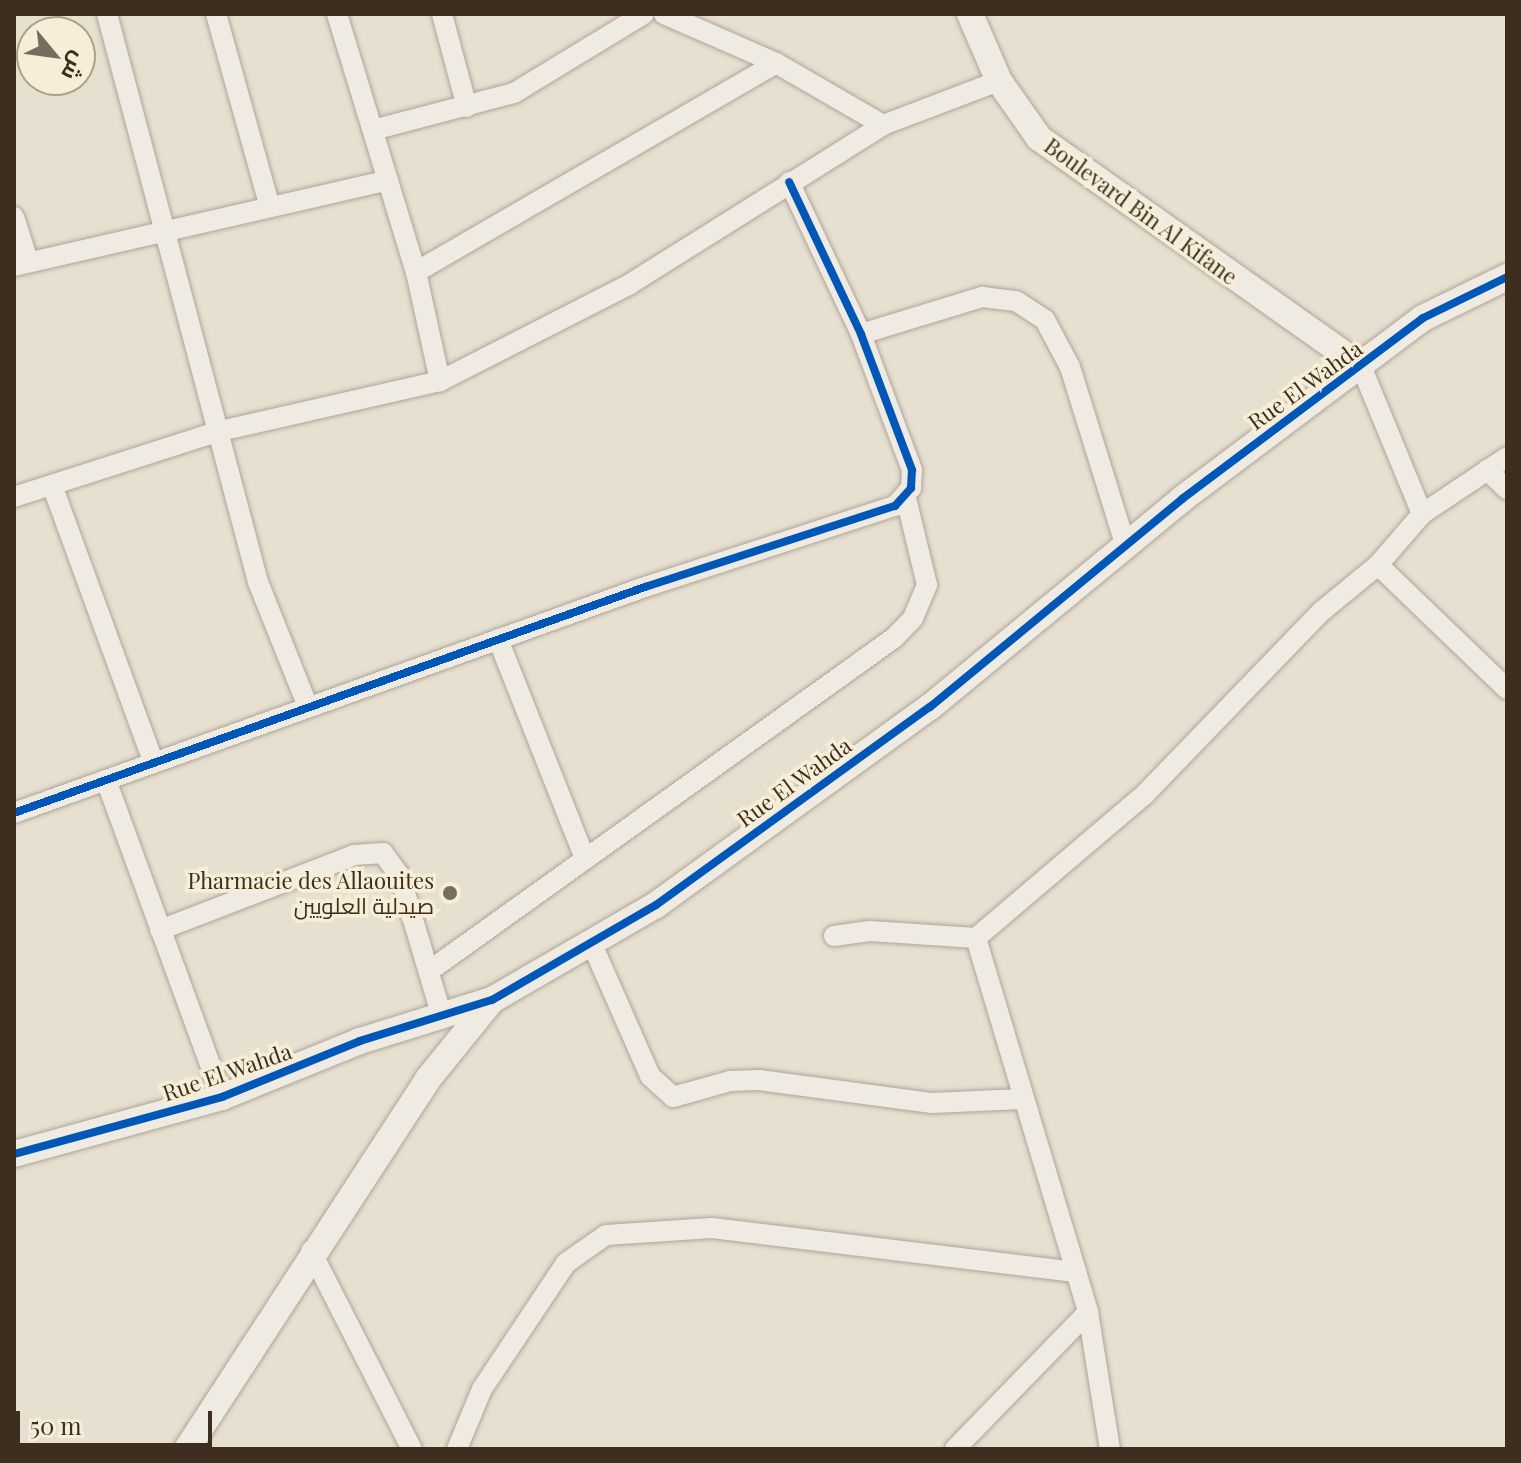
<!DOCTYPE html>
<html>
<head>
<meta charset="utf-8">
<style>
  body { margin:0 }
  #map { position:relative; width:1521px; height:1463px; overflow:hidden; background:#e7e0d1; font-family:"Playfair Display",Cairo,serif }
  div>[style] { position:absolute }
  .roads { filter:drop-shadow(0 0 2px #ada599) drop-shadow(0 0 2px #ada599) }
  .minor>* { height:20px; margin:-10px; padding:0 10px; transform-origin:10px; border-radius:10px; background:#efebe3 }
  .tertiary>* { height:26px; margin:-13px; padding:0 13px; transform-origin:13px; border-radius:13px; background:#efebe3 }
  .cycleway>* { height:8px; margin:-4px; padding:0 4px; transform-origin:4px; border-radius:4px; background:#0057b8 }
  .dots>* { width:22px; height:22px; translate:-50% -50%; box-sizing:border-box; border:4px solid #f7eed8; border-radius:50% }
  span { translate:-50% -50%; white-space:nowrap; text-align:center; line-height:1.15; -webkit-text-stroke:7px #f7eed8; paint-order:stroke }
  .street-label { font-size:22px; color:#3d2e20 }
  .poi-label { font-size:22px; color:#3d2e20 }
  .right { translate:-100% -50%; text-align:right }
  .frame { position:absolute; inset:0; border:16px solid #3d2e20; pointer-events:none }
  .north { position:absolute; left:16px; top:16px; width:80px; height:80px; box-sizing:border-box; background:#f7eed8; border:2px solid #ada18e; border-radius:50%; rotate:119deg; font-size:22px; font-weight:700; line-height:32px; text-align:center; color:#3d2e20 }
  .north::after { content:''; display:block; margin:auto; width:28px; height:36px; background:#786c5e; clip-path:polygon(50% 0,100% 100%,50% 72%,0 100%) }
  .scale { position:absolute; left:16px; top:1411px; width:196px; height:36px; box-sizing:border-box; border:4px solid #3d2e20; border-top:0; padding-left:10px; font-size:24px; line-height:28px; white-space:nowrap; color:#3d2e20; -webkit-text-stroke:6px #f7eed8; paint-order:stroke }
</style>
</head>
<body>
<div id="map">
  <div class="roads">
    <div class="minor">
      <i style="left:107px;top:14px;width:588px;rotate:75.11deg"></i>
      <i style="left:258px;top:582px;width:135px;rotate:68.2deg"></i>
      <i style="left:216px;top:14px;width:200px;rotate:74.4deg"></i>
      <i style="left:337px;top:14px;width:270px;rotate:73deg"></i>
      <i style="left:416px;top:272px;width:112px;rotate:77.6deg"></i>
      <i style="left:442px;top:14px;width:96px;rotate:75deg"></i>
      <i style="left:664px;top:14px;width:122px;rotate:23.6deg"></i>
      <i style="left:776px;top:63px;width:124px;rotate:30.1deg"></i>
      <i style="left:373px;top:130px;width:146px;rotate:-14.7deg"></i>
      <i style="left:514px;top:93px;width:152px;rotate:-31.3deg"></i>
      <i style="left:14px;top:217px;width:46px;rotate:72.3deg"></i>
      <i style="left:14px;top:266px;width:384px;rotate:-12.9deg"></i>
      <i style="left:416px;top:272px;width:416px;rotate:-30.1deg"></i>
      <i style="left:861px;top:334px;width:127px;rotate:-17deg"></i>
      <i style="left:982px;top:297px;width:34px;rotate:7deg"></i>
      <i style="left:1016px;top:301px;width:35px;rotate:33deg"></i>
      <i style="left:1045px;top:320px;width:53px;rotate:62deg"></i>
      <i style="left:1070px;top:367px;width:189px;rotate:72.7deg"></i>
      <i style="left:1361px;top:366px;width:160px;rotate:67.6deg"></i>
      <i style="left:1487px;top:470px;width:28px;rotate:44deg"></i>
      <i style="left:52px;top:485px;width:296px;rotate:69.9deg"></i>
      <i style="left:14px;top:497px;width:216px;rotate:-17.8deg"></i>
      <i style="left:220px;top:431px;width:226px;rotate:-12.8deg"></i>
      <i style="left:440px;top:381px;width:213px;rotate:-27deg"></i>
      <i style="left:630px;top:284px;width:299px;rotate:-32.1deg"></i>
      <i style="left:883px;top:125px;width:124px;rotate:-20.8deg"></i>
      <i style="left:1378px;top:565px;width:179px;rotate:43.9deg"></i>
      <i style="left:498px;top:639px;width:237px;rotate:68.4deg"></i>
      <i style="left:106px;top:780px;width:338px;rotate:69.9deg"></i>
      <i style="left:14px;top:813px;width:670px;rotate:-19.71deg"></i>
      <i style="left:645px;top:587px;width:263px;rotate:-18deg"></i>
      <i style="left:895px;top:506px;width:24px;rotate:-48deg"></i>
      <i style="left:911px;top:488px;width:18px;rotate:-87deg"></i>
      <i style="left:912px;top:470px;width:145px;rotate:-110.6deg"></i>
      <i style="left:861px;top:334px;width:168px;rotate:-115.3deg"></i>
      <i style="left:160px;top:930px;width:208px;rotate:-21.1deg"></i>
      <i style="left:354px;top:855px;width:29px;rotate:-4deg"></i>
      <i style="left:383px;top:853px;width:29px;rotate:54deg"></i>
      <i style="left:400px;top:876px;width:147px;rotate:73.4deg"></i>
      <i style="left:834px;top:936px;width:36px;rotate:-8deg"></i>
      <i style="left:870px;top:931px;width:106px;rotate:3.8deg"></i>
      <i style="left:976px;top:938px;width:222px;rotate:-40.4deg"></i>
      <i style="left:1145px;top:794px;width:255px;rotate:-46deg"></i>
      <i style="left:1322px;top:611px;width:72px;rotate:-39.4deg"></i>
      <i style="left:1378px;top:565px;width:67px;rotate:-49.2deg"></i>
      <i style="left:1422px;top:514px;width:102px;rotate:-33.8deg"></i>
      <i style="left:976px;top:938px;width:390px;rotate:73.3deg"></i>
      <i style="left:1088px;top:1312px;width:139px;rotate:80.9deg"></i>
      <i style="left:591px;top:942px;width:146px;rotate:66.2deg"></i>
      <i style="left:650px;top:1076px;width:31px;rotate:42deg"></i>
      <i style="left:673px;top:1097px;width:59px;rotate:-15.7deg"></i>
      <i style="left:730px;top:1081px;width:29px;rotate:-2deg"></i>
      <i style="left:759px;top:1080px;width:175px;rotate:7.6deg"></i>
      <i style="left:932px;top:1103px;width:90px;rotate:-2.5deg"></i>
      <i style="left:429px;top:971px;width:572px;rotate:-35.61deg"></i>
      <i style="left:894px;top:638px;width:28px;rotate:-46deg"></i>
      <i style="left:913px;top:618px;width:36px;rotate:-67deg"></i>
      <i style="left:927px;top:585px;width:89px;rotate:-103.6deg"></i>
      <i style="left:311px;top:1251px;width:222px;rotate:63deg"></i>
      <i style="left:457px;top:1449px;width:65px;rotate:-67.4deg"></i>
      <i style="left:482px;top:1389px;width:151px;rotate:-56.3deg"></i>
      <i style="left:566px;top:1263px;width:49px;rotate:-35deg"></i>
      <i style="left:606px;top:1235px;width:106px;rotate:-3.8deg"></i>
      <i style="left:712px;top:1228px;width:366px;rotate:6.9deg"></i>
      <i style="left:955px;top:1449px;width:191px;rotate:-45.8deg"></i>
    </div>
    <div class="tertiary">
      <i style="left:970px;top:14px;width:73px;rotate:66.6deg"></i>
      <i style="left:999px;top:81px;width:70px;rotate:54.9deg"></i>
      <i style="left:1039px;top:138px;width:395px;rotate:35.3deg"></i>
      <i style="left:14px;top:1154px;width:216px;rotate:-15.3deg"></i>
      <i style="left:222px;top:1097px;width:149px;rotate:-22.1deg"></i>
      <i style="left:360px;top:1041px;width:138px;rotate:-17.3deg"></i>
      <i style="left:492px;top:1000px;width:190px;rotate:-30.1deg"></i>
      <i style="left:656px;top:905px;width:338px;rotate:-35.9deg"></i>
      <i style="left:930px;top:707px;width:327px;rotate:-39.5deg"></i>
      <i style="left:1182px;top:499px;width:301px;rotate:-36.9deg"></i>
      <i style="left:1423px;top:318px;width:93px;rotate:-26deg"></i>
      <i style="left:187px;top:1449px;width:442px;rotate:-56.9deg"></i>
      <i style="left:428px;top:1079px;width:102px;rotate:-51deg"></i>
    </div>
  </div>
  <div class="cycleway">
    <i style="left:14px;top:813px;width:670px;rotate:-19.71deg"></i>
    <i style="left:645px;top:587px;width:263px;rotate:-18deg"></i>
    <i style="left:895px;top:506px;width:24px;rotate:-48deg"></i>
    <i style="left:911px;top:488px;width:18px;rotate:-87deg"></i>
    <i style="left:912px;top:470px;width:145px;rotate:-110.6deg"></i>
    <i style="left:861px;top:334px;width:168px;rotate:-115.3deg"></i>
    <i style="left:14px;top:1154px;width:216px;rotate:-15.3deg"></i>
    <i style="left:222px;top:1097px;width:149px;rotate:-22.1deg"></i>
    <i style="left:360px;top:1041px;width:138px;rotate:-17.3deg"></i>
    <i style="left:492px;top:1000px;width:190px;rotate:-30.1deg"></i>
    <i style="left:656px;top:905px;width:338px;rotate:-35.9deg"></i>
    <i style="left:930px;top:707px;width:327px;rotate:-39.5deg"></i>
    <i style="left:1182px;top:499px;width:301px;rotate:-36.9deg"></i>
    <i style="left:1423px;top:318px;width:93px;rotate:-26deg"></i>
  </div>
  <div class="dots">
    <i style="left:450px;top:893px;background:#786c5e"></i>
  </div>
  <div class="street-label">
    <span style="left:1141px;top:211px;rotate:36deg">Boulevard Bin Al Kifane</span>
    <span style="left:1305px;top:385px;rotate:-36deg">Rue El Wahda</span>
    <span style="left:794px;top:782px;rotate:-36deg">Rue El Wahda</span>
    <span style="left:227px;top:1072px;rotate:-19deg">Rue El Wahda</span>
  </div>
  <div class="poi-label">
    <span class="right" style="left:434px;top:893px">Pharmacie des Allaouites<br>صيدلية العلويين</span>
  </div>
  <div class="frame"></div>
  <div class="north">ش</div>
  <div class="scale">50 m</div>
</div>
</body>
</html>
